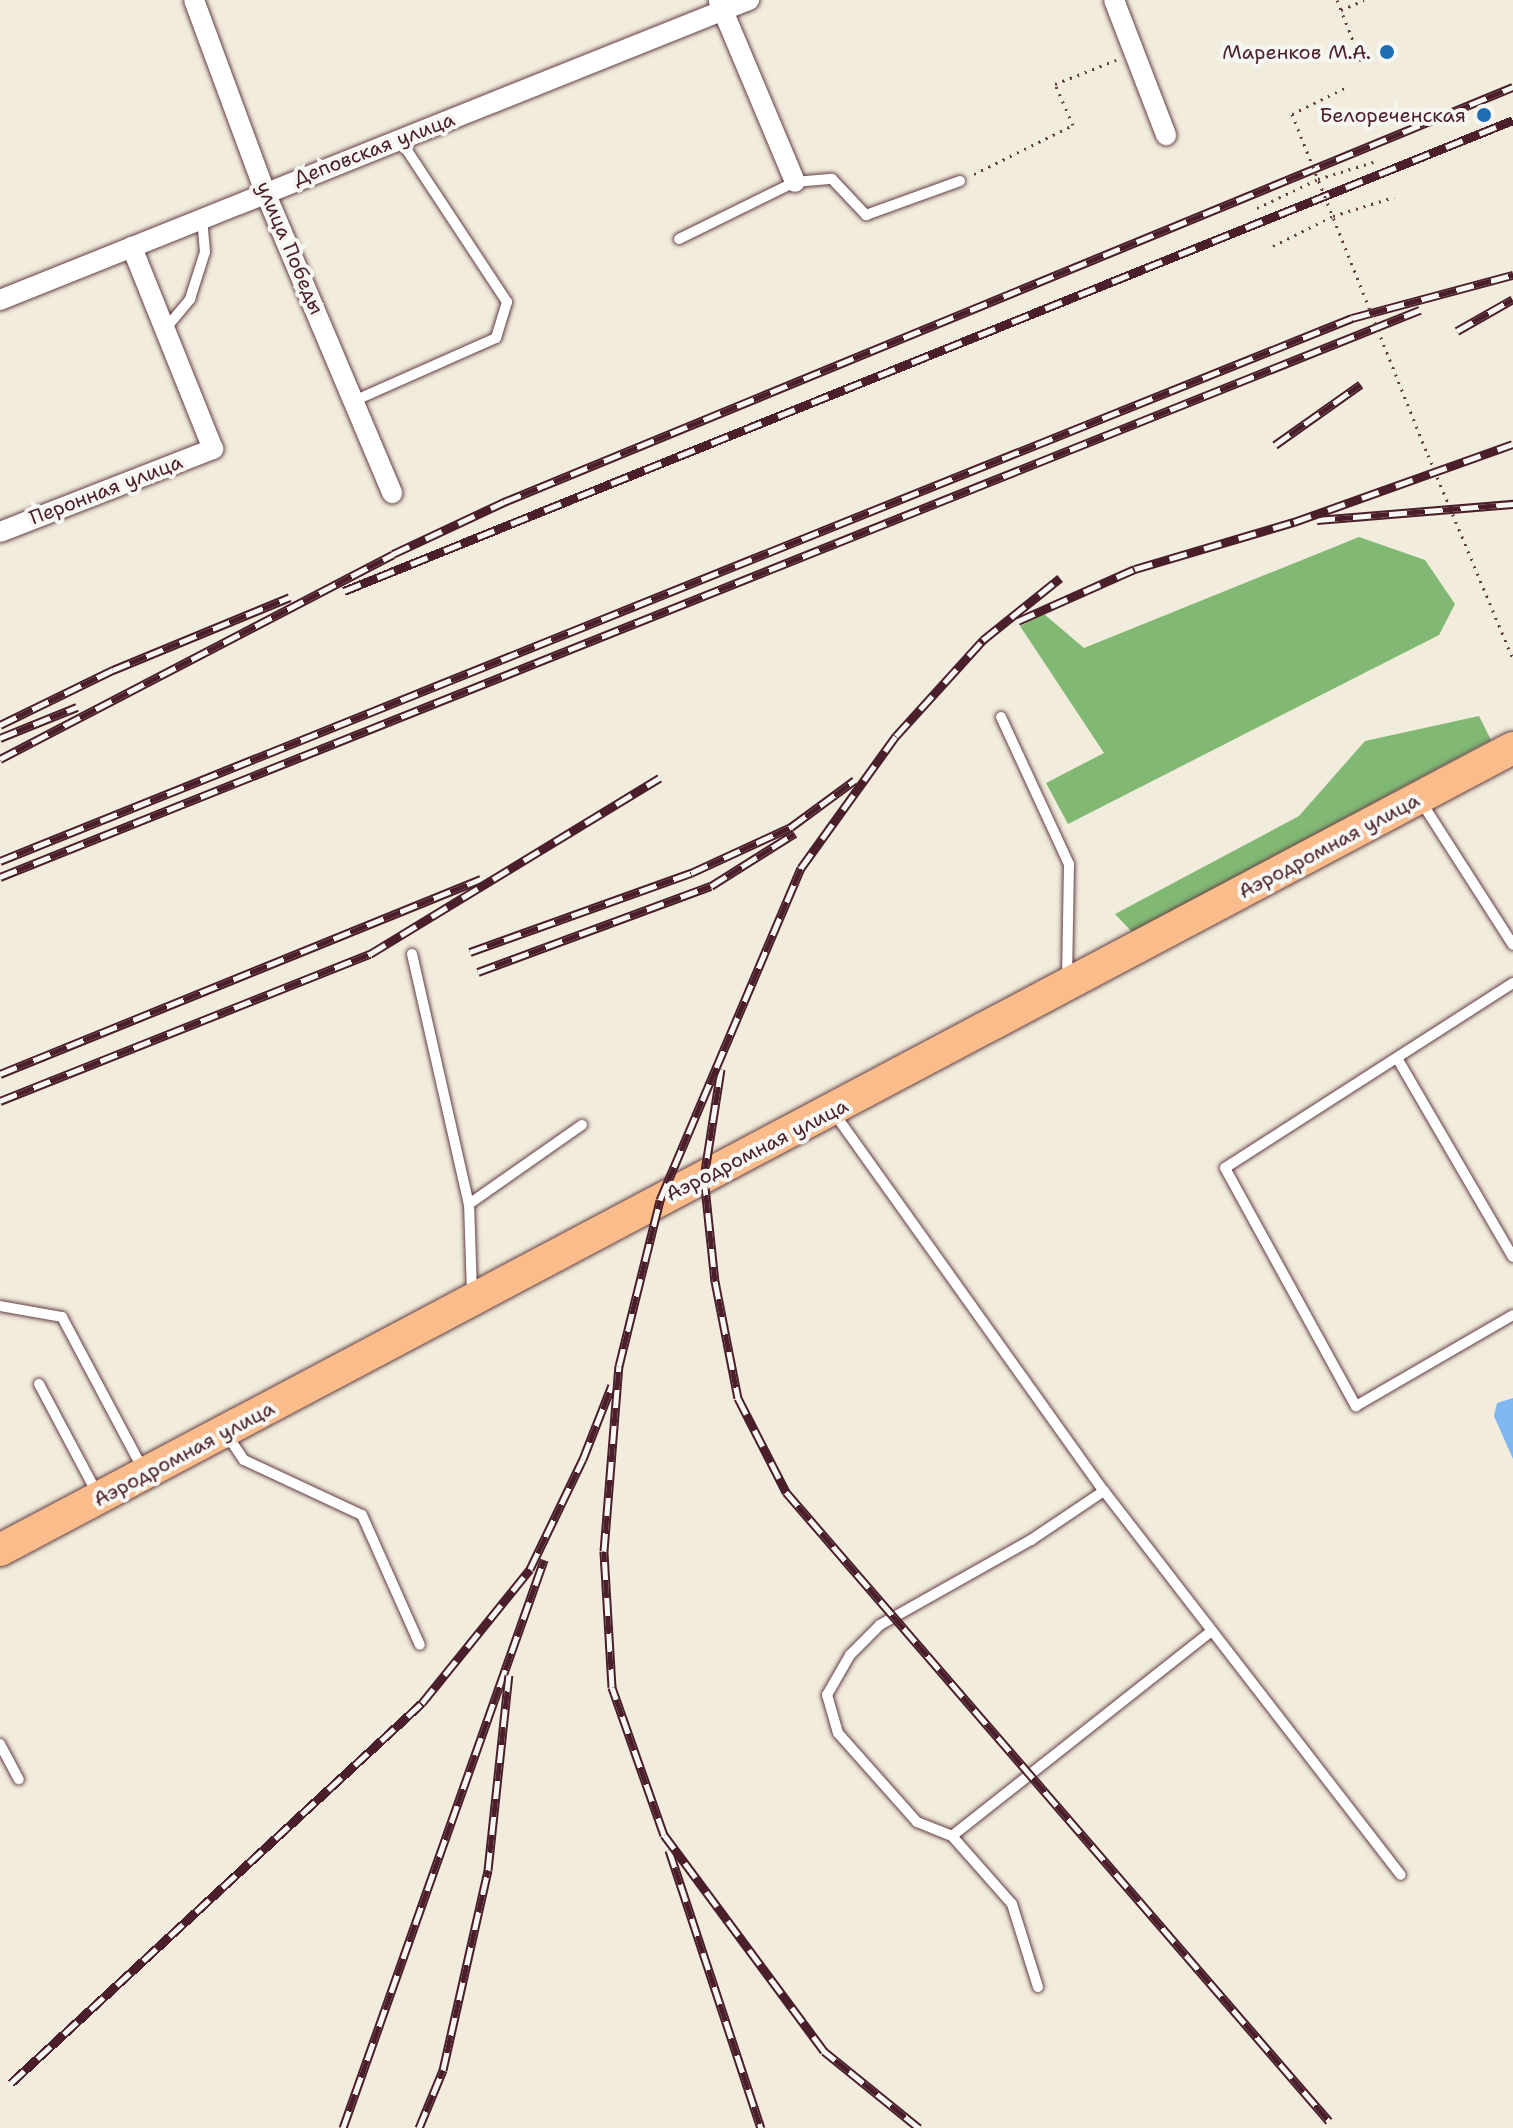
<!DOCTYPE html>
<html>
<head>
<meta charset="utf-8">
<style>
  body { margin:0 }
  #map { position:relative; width:1513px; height:2128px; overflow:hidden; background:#f1ecdb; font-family:"Shantell Sans",sans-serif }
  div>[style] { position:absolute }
  .forest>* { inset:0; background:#81b874 }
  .water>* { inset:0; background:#81b7f0 }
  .path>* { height:3px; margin-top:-1.5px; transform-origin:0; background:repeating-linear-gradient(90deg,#633e45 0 2px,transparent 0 8px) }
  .roads { filter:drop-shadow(0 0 2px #633e45) drop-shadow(0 0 2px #633e45) }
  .lane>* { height:10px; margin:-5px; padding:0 5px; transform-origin:5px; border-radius:5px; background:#fff }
  .street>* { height:20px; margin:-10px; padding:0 10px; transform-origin:10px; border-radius:10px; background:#fff }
  .primary>* { height:32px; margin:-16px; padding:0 16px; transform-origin:16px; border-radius:16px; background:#f9bc8a }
  .rail>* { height:9px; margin-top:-4.5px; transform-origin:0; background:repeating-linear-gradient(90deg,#f6f6f2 0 18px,#4a1f2b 0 36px); box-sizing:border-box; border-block:2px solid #4a1f2b }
  .path-bridge>* { height:3px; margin-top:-1.5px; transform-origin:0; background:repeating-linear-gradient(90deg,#633e45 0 2px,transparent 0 8px) }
  .dots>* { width:22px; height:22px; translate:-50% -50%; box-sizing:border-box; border:4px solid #f6f6f2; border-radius:50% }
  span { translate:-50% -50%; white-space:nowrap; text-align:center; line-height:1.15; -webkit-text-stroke:8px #f6f6f2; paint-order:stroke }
  .poi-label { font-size:20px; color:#4a1f2b }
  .right { translate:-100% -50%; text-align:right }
  .street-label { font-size:20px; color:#4a1f2b }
</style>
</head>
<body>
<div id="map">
  <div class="forest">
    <i style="clip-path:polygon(1359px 537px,1425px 560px,1455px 604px,1439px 635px,1068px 824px,1046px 783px,1104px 753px,1020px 626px,1044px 614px,1084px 648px)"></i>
    <i style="clip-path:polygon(1479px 716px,1491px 740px,1132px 932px,1115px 914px,1299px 816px,1365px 741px)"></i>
  </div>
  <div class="water">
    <i style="clip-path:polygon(1513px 1398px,1513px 1459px,1494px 1416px,1497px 1403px)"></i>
  </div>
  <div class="path">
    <i style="left:1337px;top:0;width:68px;rotate:68.4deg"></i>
    <i style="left:1341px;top:10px;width:25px;rotate:-23deg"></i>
    <i style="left:1292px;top:114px;width:64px;rotate:-26.2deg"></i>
    <i style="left:974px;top:174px;width:110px;rotate:-26.3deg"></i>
    <i style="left:1073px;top:125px;width:45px;rotate:-113.7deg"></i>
    <i style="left:1055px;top:84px;width:66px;rotate:-21.5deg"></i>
    <i style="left:1257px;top:208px;width:68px;rotate:-25.4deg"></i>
    <i style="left:1318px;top:179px;width:61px;rotate:-17.2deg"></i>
    <i style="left:1273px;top:246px;width:67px;rotate:-26.6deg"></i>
    <i style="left:1333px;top:216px;width:64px;rotate:-17.3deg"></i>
    <i style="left:1428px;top:455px;width:221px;rotate:67.4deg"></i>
  </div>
  <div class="roads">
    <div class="lane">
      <i style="left:679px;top:239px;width:129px;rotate:-26.2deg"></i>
      <i style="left:795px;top:182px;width:37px;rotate:-5deg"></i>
      <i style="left:832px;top:179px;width:50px;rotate:46.6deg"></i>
      <i style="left:866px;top:215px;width:100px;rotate:-19.9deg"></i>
      <i style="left:166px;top:328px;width:38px;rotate:-50deg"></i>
      <i style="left:190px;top:299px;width:49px;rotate:-72.3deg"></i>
      <i style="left:205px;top:252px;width:34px;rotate:-95deg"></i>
      <i style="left:356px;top:400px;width:153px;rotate:-23.9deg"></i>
      <i style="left:496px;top:338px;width:38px;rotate:-73deg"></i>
      <i style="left:507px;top:302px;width:194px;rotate:-123.4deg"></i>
      <i style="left:1001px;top:717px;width:162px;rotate:65.2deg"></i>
      <i style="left:1069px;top:864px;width:115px;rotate:91deg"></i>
      <i style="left:1420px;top:800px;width:172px;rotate:57.3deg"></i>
      <i style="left:412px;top:954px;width:256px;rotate:77.2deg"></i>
      <i style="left:1513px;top:983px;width:342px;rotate:147.3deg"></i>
      <i style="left:1225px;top:1168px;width:272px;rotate:61.2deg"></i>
      <i style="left:1356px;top:1406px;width:181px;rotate:-30.1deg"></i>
      <i style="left:1397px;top:1058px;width:230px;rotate:59.8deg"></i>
      <i style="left:834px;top:1113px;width:465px;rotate:54.5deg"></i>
      <i style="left:1104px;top:1491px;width:485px;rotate:52.3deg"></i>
      <i style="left:472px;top:1293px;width:89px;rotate:-91.9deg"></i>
      <i style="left:469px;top:1204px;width:138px;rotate:-35deg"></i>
      <i style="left:0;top:1306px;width:63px;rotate:10.1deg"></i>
      <i style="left:62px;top:1317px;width:174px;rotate:62deg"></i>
      <i style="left:39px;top:1384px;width:123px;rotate:62deg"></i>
      <i style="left:227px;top:1435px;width:30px;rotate:56deg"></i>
      <i style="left:244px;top:1460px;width:130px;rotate:25deg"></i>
      <i style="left:362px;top:1515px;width:142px;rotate:66deg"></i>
      <i style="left:0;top:1744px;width:40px;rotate:62deg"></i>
      <i style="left:952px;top:1836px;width:331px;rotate:-38.3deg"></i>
      <i style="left:1038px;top:1987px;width:87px;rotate:-107.4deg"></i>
      <i style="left:1012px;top:1904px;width:91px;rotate:-131.4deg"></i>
      <i style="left:952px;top:1836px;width:38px;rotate:-158deg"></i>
      <i style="left:917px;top:1822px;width:119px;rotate:-131.6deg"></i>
      <i style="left:838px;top:1733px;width:40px;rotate:-106deg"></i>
      <i style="left:827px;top:1695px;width:46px;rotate:-60.1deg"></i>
      <i style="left:850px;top:1655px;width:42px;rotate:-45deg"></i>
      <i style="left:880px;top:1625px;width:173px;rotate:-29.4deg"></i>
      <i style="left:1031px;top:1540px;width:88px;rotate:-33.9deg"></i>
    </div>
    <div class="street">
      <i style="left:194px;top:0;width:205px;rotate:69.7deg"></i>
      <i style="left:265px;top:192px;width:327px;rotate:67.1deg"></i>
      <i style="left:1114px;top:0;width:145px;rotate:68.9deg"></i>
      <i style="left:719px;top:1px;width:196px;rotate:67.2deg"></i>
      <i style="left:0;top:300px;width:807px;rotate:-21.83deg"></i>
      <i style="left:0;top:532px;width:229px;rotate:-21.3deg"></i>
      <i style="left:213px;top:449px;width:218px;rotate:-111.9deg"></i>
    </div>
    <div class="primary">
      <i style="left:0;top:1550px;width:1712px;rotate:-27.93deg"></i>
    </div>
  </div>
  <div class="rail">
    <i style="left:1457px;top:331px;width:64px;rotate:-29.7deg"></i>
    <i style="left:1275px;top:445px;width:105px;rotate:-35.3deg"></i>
    <i style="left:1317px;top:520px;width:197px;rotate:-4.7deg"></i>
    <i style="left:344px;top:591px;width:1260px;rotate:-21.94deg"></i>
    <i style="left:1018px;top:621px;width:128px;rotate:-24deg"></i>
    <i style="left:1135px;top:569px;width:166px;rotate:-16.5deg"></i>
    <i style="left:1294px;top:522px;width:232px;rotate:-19.6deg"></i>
    <i style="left:0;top:725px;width:126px;rotate:-26deg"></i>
    <i style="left:113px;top:670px;width:191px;rotate:-22.4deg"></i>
    <i style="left:0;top:738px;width:83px;rotate:-21.9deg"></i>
    <i style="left:0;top:759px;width:443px;rotate:-27.5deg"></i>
    <i style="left:393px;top:554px;width:123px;rotate:-25.1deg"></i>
    <i style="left:504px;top:502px;width:1091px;rotate:-22.36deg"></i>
    <i style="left:0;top:861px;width:1457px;rotate:-21.88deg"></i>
    <i style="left:1352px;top:318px;width:167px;rotate:-15deg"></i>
    <i style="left:0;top:877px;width:1529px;rotate:-21.77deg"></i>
    <i style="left:470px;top:952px;width:235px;rotate:-19.7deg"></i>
    <i style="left:691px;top:873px;width:110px;rotate:-24.7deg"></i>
    <i style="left:791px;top:827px;width:79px;rotate:-36.3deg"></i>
    <i style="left:478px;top:972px;width:248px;rotate:-20.3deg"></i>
    <i style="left:711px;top:886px;width:99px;rotate:-32.2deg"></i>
    <i style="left:721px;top:1069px;width:109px;rotate:98.9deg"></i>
    <i style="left:704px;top:1177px;width:105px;rotate:84deg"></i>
    <i style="left:715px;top:1281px;width:119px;rotate:78.9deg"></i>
    <i style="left:738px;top:1398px;width:106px;rotate:62.9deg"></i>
    <i style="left:786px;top:1492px;width:831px;rotate:49.2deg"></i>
    <i style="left:0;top:1074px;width:519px;rotate:-22.07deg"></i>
    <i style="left:0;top:1101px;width:398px;rotate:-21.7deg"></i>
    <i style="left:370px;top:954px;width:339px;rotate:-31.3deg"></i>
    <i style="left:669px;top:1850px;width:293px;rotate:71.7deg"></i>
    <i style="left:11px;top:2083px;width:560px;rotate:-42.76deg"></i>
    <i style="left:422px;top:1703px;width:172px;rotate:-51.1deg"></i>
    <i style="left:530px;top:1569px;width:122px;rotate:-64.3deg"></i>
    <i style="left:583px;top:1459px;width:79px;rotate:-68.6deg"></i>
    <i style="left:343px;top:2128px;width:603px;rotate:-70.51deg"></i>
    <i style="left:419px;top:2128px;width:63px;rotate:-67.5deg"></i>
    <i style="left:443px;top:2070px;width:205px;rotate:-77.3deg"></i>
    <i style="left:488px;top:1870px;width:196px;rotate:-83.9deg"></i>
    <i style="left:919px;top:2128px;width:122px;rotate:-141deg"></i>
    <i style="left:824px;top:2051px;width:269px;rotate:-126.5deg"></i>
    <i style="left:664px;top:1835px;width:157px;rotate:-109.4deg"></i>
    <i style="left:612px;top:1687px;width:136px;rotate:-93.4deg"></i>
    <i style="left:604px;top:1551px;width:186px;rotate:-85.4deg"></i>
    <i style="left:619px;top:1366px;width:171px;rotate:-76.1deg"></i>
    <i style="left:660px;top:1200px;width:361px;rotate:-67deg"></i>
    <i style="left:801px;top:868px;width:163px;rotate:-54.3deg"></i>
    <i style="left:896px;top:736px;width:130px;rotate:-47.8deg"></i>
    <i style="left:983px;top:640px;width:99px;rotate:-38.8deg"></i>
  </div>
  <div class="path-bridge">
    <i style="left:1292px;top:114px;width:367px;rotate:68.3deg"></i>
  </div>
  <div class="dots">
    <i style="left:1387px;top:52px;background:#1f6fb2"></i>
    <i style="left:1484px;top:115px;background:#1f6fb2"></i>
  </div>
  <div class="poi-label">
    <span class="right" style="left:1371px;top:52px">Маренков М.А.</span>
    <span class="right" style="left:1466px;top:115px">Белореченская</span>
  </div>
  <div class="street-label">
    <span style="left:374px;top:149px;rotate:-21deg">Деповская улица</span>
    <span style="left:290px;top:248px;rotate:67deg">улица Победы</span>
    <span style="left:106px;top:490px;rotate:-21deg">Перонная улица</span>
    <span style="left:1329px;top:846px;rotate:-28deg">Аэродромная улица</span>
    <span style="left:757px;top:1150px;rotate:-27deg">Аэродромная улица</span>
    <span style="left:184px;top:1454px;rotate:-28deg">Аэродромная улица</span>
  </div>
</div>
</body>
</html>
